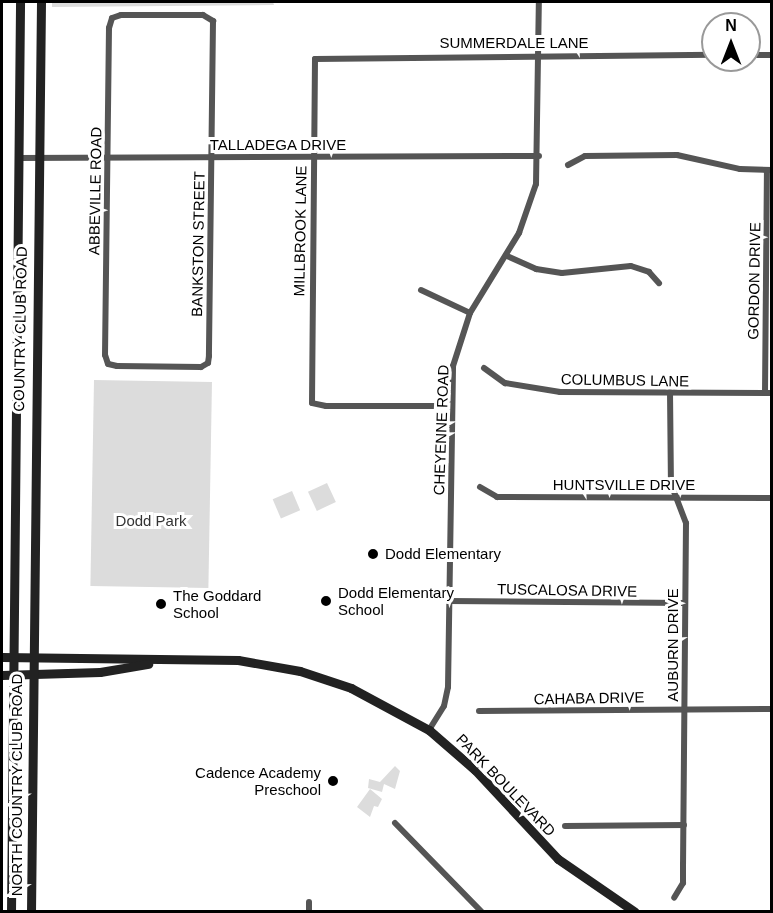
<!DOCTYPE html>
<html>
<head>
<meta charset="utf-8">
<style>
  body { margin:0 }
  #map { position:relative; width:773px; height:913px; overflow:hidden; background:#fff; font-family:Helvetica,sans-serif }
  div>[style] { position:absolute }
  .green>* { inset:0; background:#dcdcdc; transform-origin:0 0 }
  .minor>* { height:6px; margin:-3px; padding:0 3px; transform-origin:3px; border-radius:3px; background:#555 }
  .secondary>* { height:9px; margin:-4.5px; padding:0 4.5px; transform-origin:4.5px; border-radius:4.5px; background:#222 }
  .dots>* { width:16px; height:16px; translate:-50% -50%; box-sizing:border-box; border:3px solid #fff; border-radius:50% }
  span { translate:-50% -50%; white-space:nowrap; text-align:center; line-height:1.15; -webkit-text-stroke:6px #fff; paint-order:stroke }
  .street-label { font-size:15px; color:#000 }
  .park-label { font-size:15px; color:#333 }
  .poi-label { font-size:15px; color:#000 }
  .left { translate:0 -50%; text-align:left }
  .right { translate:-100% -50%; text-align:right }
  .frame { position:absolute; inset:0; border:3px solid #000; pointer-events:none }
  .north { position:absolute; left:701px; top:12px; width:60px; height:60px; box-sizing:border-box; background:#fff; border:2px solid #999; border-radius:50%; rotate:0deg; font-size:16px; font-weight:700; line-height:24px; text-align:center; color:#000 }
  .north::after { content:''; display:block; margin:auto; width:21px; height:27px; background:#000; clip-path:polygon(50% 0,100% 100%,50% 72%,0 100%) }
</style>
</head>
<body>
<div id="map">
  <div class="green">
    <i style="clip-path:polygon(52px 2px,273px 2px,274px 5px,52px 7px)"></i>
    <i style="left:94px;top:380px;width:118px;height:206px;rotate:1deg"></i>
    <i style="left:327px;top:483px;width:21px;height:21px;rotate:65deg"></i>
    <i style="left:292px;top:491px;width:21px;height:21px;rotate:67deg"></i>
    <i style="clip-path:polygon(395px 766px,400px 771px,395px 789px,384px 784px,382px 792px,368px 788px,369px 779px,380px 782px)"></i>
    <i style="clip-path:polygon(370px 789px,382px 799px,378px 807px,374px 806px,370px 817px,357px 807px)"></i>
  </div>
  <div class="minor">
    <i style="left:121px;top:15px;width:82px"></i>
    <i style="left:203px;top:15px;width:12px;rotate:31deg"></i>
    <i style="left:213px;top:21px;width:335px;rotate:90.7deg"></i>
    <i style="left:209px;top:356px;width:7px;rotate:98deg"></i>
    <i style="left:208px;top:363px;width:8px;rotate:150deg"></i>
    <i style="left:201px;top:367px;width:84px;rotate:-179.3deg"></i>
    <i style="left:117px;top:366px;width:9px;rotate:-167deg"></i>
    <i style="left:108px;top:364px;width:9px;rotate:-108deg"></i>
    <i style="left:105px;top:355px;width:327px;rotate:-89.3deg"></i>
    <i style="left:109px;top:28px;width:10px;rotate:-73deg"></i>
    <i style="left:112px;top:18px;width:9px;rotate:-18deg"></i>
    <i style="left:749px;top:55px;width:23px"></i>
    <i style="left:18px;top:158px;width:521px;rotate:-0.22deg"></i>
    <i style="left:568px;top:165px;width:19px;rotate:-28deg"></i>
    <i style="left:585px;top:156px;width:92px;rotate:-0.6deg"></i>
    <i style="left:677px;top:155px;width:65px;rotate:12.5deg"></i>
    <i style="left:740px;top:169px;width:32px;rotate:2deg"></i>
    <i style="left:507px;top:256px;width:32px;rotate:24deg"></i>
    <i style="left:536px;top:269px;width:26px;rotate:9deg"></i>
    <i style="left:562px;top:273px;width:69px;rotate:-5.8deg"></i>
    <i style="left:631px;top:266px;width:19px;rotate:18deg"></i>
    <i style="left:649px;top:272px;width:15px;rotate:48deg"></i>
    <i style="left:421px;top:290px;width:54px;rotate:25.1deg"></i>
    <i style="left:484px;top:368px;width:26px;rotate:36deg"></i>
    <i style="left:505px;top:383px;width:56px;rotate:9.3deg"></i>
    <i style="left:560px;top:392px;width:212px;rotate:0.3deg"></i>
    <i style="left:670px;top:392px;width:92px;rotate:89.4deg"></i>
    <i style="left:671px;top:484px;width:42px;rotate:69deg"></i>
    <i style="left:686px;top:523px;width:341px;rotate:90.5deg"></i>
    <i style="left:683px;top:864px;width:19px;rotate:90deg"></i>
    <i style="left:683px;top:883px;width:17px;rotate:121deg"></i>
    <i style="left:765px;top:393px;width:223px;rotate:-89.5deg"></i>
    <i style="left:452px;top:406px;width:126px;rotate:180deg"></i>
    <i style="left:326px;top:406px;width:14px;rotate:-168deg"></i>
    <i style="left:312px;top:403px;width:344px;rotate:-89.5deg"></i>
    <i style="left:315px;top:59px;width:398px;rotate:-0.6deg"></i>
    <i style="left:480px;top:487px;width:20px;rotate:30deg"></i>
    <i style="left:497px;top:497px;width:275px;rotate:0.2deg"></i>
    <i style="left:449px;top:601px;width:236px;rotate:0.5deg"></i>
    <i style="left:479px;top:711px;width:293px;rotate:-0.4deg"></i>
    <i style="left:429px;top:730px;width:28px;rotate:-58deg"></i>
    <i style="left:444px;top:706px;width:19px;rotate:-78deg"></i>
    <i style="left:448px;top:687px;width:321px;rotate:-89.1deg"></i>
    <i style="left:453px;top:366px;width:56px;rotate:-72.2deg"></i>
    <i style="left:470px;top:313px;width:94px;rotate:-58.5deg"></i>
    <i style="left:519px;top:233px;width:52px;rotate:-70.9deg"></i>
    <i style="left:536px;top:184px;width:182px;rotate:-89.1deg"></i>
    <i style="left:395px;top:823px;width:124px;rotate:45.7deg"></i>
    <i style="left:565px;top:826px;width:119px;rotate:-0.5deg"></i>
    <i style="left:309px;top:902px;width:10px;rotate:90deg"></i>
  </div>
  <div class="secondary">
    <i style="left:2px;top:657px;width:236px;rotate:0.7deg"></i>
    <i style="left:238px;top:660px;width:63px;rotate:10.1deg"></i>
    <i style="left:300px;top:671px;width:54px;rotate:18.4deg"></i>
    <i style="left:351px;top:688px;width:89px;rotate:28.3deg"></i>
    <i style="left:429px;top:730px;width:61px;rotate:41deg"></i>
    <i style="left:475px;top:770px;width:122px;rotate:47deg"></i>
    <i style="left:558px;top:859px;width:93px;rotate:34.5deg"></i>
    <i style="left:2px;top:675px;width:98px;rotate:-1.8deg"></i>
    <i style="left:100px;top:672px;width:49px;rotate:-9.5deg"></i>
    <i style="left:11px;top:912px;width:910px;rotate:-89.43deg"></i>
    <i style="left:31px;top:912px;width:910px;rotate:-89.37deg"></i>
  </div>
  <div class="dots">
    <i style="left:373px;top:554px;background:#000"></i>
    <i style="left:326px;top:601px;background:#000"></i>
    <i style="left:161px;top:604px;background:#000"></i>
    <i style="left:333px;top:781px;background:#000"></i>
  </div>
  <div class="street-label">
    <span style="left:514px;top:43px">SUMMERDALE LANE</span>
    <span style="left:278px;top:145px">TALLADEGA DRIVE</span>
    <span style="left:95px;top:191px;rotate:-89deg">ABBEVILLE ROAD</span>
    <span style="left:300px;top:231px;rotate:-89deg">MILLBROOK LANE</span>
    <span style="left:198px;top:244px;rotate:-89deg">BANKSTON STREET</span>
    <span style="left:754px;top:281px;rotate:-89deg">GORDON DRIVE</span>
    <span style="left:20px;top:329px;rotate:-89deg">COUNTRY CLUB ROAD</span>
    <span style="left:625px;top:380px;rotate:1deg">COLUMBUS LANE</span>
    <span style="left:441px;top:430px;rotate:-88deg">CHEYENNE ROAD</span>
    <span style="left:624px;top:485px">HUNTSVILLE DRIVE</span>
    <span style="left:567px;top:590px;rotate:1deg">TUSCALOSA DRIVE</span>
    <span style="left:673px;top:645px;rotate:-90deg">AUBURN DRIVE</span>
    <span style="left:589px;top:698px;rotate:-1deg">CAHABA DRIVE</span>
    <span style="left:17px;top:785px;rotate:-90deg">NORTH COUNTRY CLUB ROAD</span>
    <span style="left:506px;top:785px;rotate:46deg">PARK BOULEVARD</span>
  </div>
  <div class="park-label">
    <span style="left:151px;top:521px">Dodd Park</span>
  </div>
  <div class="poi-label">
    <span class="left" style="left:385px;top:554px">Dodd Elementary</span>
    <span class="left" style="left:338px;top:601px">Dodd Elementary<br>School</span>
    <span class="left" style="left:173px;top:604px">The Goddard<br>School</span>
    <span class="right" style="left:321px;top:781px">Cadence Academy<br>Preschool</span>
  </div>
  <div class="frame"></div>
  <div class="north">N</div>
</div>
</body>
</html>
